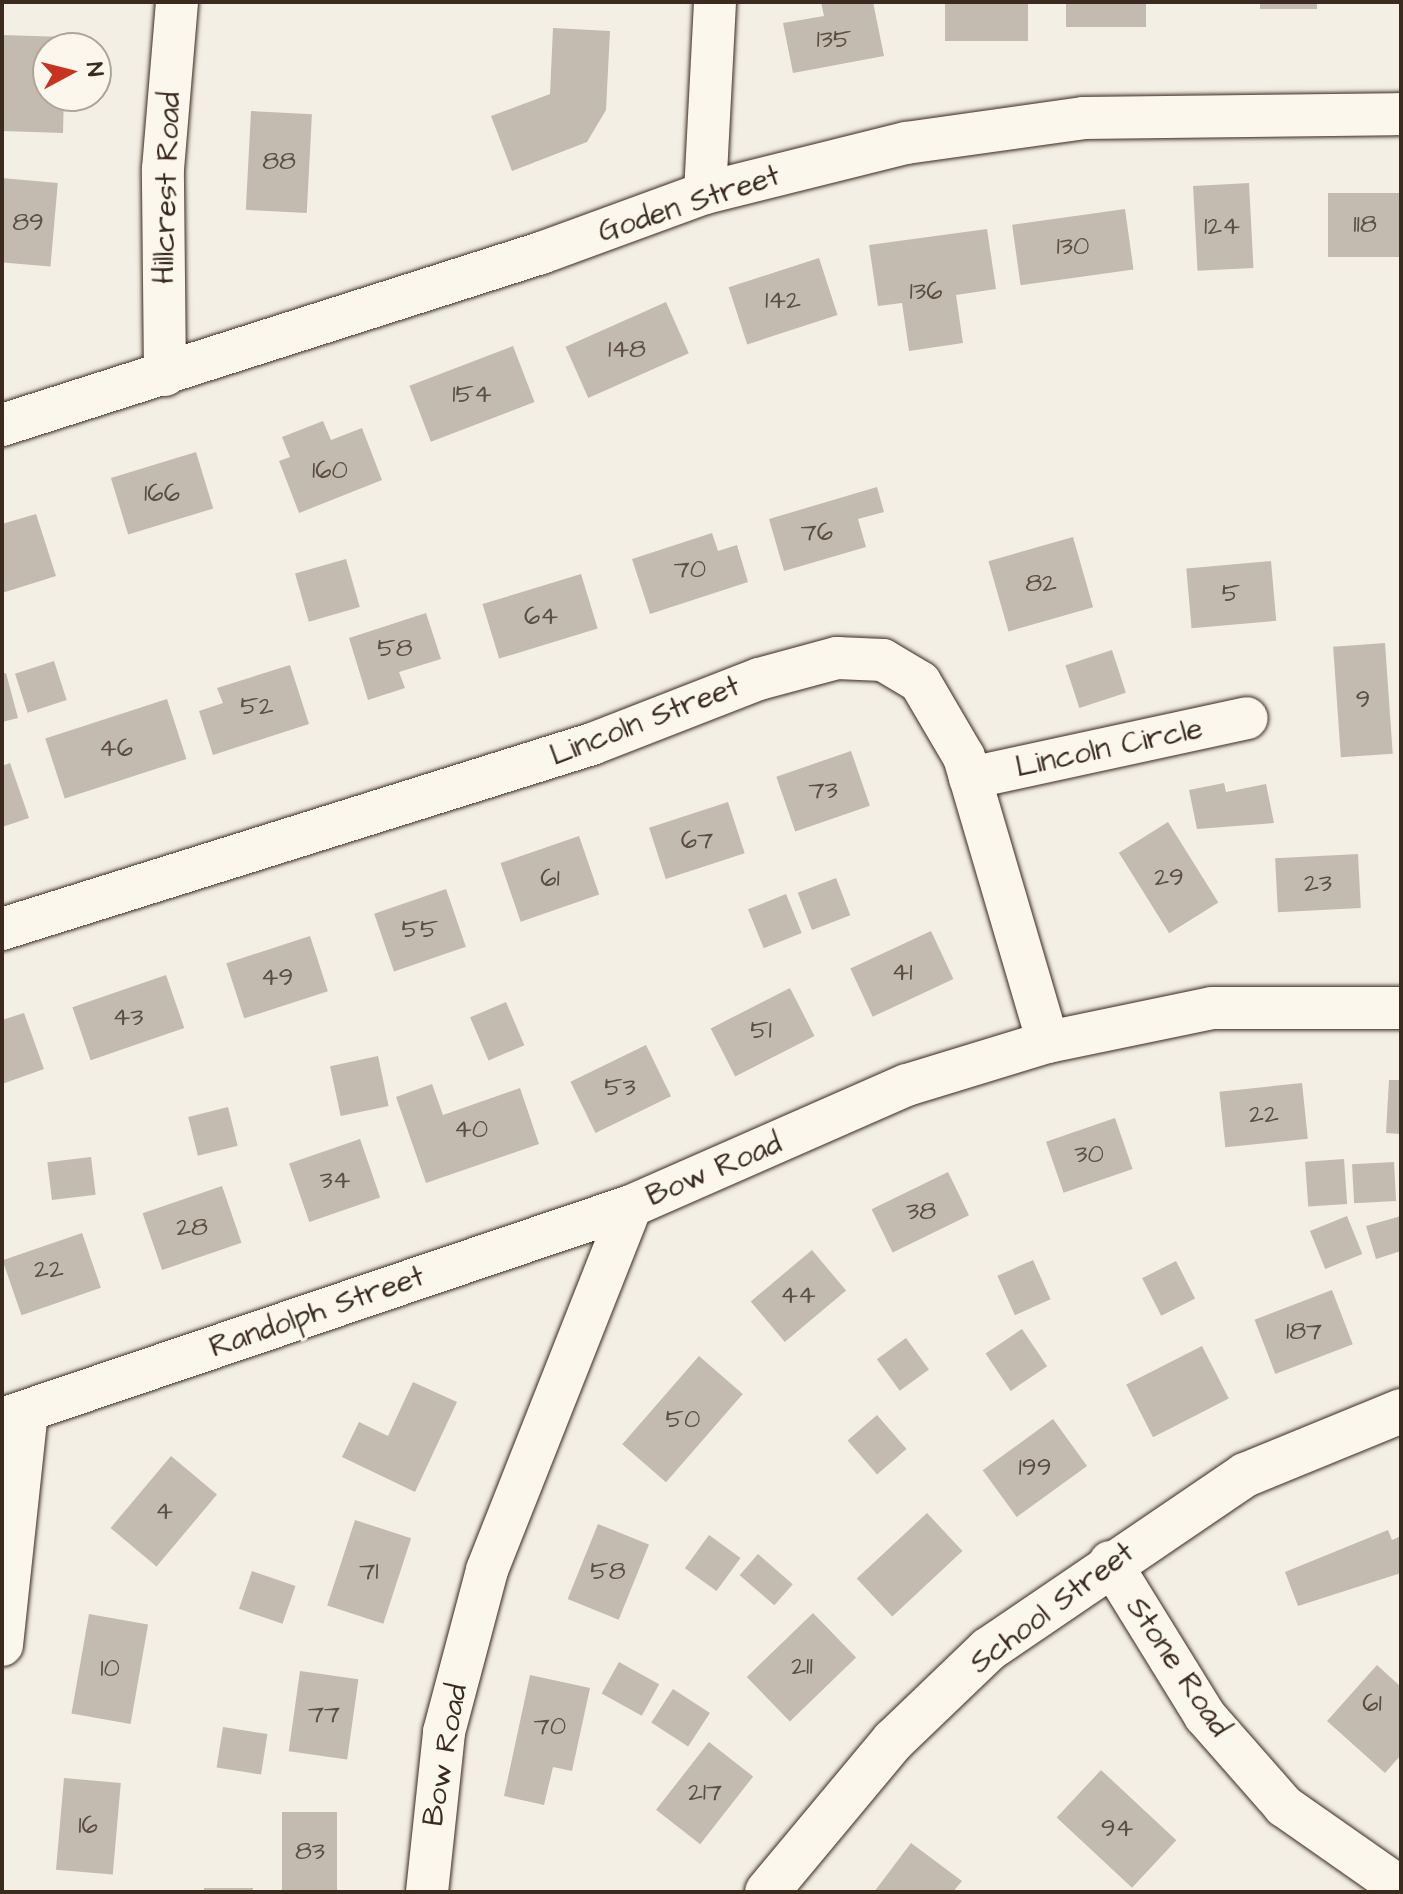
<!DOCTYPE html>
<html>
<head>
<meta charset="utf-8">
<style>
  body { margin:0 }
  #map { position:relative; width:1403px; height:1894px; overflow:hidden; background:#f3efe4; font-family:"Architects Daughter",sans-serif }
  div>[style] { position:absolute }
  .building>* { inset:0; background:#c3bbb0; transform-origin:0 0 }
  .roads { filter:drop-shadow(0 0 2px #3b2a1e) drop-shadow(0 0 2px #3b2a1e) }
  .street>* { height:42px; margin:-21px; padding:0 21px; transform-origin:21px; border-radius:21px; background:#fbf7ec }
  .secondary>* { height:44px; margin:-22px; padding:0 22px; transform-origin:22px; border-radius:22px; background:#fbf7ec }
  span { translate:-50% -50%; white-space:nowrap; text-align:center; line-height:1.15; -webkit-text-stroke:6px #fbf7ec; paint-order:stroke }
  .number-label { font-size:26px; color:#5d4e42 }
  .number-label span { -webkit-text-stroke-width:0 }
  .street-label { font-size:30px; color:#3b2a1e }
  .frame { position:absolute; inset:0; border:4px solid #3b2a1e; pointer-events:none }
  .north { position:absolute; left:32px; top:32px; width:80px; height:80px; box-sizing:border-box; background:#fbf7ec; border:2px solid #aea59a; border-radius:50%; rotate:83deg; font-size:22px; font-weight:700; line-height:32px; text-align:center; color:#3b2a1e }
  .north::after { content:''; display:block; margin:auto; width:28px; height:36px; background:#c8321e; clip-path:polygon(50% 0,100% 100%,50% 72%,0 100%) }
</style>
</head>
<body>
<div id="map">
  <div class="building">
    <i style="clip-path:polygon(821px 2px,873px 2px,884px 56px,793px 73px,783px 23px,824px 16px)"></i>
    <i style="left:945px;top:2px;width:83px;height:39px"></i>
    <i style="left:1066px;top:2px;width:80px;height:25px"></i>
    <i style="left:1260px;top:2px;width:57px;height:7px"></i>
    <i style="clip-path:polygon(553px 28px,610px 31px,606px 110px,587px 142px,512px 171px,491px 116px,550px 94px)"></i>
    <i style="clip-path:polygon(2px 35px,66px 37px,66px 48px,48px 48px,48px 96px,64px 96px,63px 133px,2px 131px)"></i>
    <i style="left:251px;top:111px;width:61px;height:99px;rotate:3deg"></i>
    <i style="left:2px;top:178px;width:56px;height:84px;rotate:5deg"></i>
    <i style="left:1249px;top:183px;width:85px;height:56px;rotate:87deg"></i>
    <i style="left:1401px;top:193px;width:64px;height:73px;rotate:90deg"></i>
    <i style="left:1125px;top:209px;width:61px;height:114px;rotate:82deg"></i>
    <i style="clip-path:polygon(987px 229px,996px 289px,956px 295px,963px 343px,909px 351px,902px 303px,878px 306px,869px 245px)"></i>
    <i style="left:819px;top:258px;width:60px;height:95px;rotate:72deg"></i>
    <i style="left:666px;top:302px;width:56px;height:110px;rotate:66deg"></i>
    <i style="left:513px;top:346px;width:60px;height:111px;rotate:69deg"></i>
    <i style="clip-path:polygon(323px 421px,331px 440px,362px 428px,382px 480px,299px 513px,279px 461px,290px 457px,282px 437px)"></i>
    <i style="left:196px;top:452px;width:59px;height:89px;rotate:73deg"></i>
    <i style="clip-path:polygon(877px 487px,884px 512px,858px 519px,866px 547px,784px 571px,769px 519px)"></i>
    <i style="clip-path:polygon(36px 514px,56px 576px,2px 593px,2px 524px)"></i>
    <i style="clip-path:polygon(712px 533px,718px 551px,737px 545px,748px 582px,650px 614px,632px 559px)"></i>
    <i style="left:1073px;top:537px;width:73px;height:88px;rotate:74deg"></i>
    <i style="left:346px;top:559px;width:50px;height:53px;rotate:74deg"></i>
    <i style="left:1271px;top:561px;width:60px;height:85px;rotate:85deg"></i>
    <i style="left:581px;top:574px;width:57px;height:103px;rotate:73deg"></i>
    <i style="clip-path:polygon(426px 613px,441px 659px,399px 672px,405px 688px,368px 700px,349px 638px)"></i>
    <i style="left:1385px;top:643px;width:111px;height:52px;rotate:86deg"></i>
    <i style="left:1112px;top:650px;width:45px;height:49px;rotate:72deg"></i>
    <i style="left:54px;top:661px;width:41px;height:41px;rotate:72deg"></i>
    <i style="clip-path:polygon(290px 665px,309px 724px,213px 755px,199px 711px,223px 703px,217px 688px)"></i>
    <i style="clip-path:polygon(6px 673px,18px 718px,2px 722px,2px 674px)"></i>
    <i style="left:167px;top:699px;width:63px;height:128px;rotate:72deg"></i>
    <i style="left:851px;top:751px;width:58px;height:79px;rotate:71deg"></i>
    <i style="clip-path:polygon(10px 763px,29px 818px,2px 827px,2px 766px)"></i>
    <i style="clip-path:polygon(1224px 783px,1226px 792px,1266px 784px,1274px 823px,1197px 829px,1189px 790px)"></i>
    <i style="left:728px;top:802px;width:54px;height:83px;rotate:72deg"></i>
    <i style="left:1168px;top:822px;width:95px;height:58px;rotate:58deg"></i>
    <i style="left:579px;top:836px;width:62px;height:83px;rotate:71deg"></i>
    <i style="left:1358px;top:854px;width:54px;height:83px;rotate:87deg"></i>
    <i style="left:836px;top:878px;width:40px;height:41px;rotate:69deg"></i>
    <i style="left:446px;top:889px;width:61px;height:76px;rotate:71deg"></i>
    <i style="left:786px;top:894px;width:42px;height:41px;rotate:68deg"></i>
    <i style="left:931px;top:931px;width:53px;height:89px;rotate:65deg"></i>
    <i style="left:310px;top:936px;width:58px;height:88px;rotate:72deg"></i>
    <i style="left:166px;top:975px;width:56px;height:99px;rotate:71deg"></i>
    <i style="left:790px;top:988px;width:54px;height:89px;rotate:63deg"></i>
    <i style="left:506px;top:1002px;width:47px;height:39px;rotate:67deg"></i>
    <i style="clip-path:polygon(24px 1013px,44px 1069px,2px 1084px,2px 1020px)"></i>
    <i style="left:646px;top:1045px;width:57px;height:84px;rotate:64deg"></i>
    <i style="left:378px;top:1056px;width:51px;height:49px;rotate:78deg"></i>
    <i style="clip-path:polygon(1389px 1080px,1401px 1080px,1401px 1134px,1386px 1133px)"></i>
    <i style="left:1302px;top:1083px;width:56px;height:83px;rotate:84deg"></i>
    <i style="clip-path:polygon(432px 1084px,443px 1115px,520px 1088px,539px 1144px,426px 1183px,396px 1097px)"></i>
    <i style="left:228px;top:1107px;width:40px;height:41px;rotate:76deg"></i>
    <i style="left:1115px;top:1118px;width:54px;height:73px;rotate:71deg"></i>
    <i style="left:360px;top:1139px;width:62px;height:75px;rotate:71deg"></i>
    <i style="left:91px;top:1157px;width:38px;height:44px;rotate:83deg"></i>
    <i style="left:1344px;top:1159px;width:45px;height:39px;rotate:86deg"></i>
    <i style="left:1394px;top:1162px;width:39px;height:42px;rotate:87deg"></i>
    <i style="left:948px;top:1172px;width:48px;height:85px;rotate:64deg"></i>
    <i style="left:222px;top:1186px;width:60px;height:84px;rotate:71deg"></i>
    <i style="left:1347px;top:1216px;width:41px;height:40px;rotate:68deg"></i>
    <i style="clip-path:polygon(1401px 1216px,1401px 1251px,1376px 1259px,1366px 1226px)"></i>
    <i style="left:82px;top:1233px;width:58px;height:84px;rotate:71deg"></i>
    <i style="left:812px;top:1250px;width:53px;height:80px;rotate:50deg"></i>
    <i style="left:1033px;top:1260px;width:43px;height:39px;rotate:66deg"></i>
    <i style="left:1176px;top:1261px;width:42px;height:38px;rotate:63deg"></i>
    <i style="left:1332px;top:1290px;width:58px;height:83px;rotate:69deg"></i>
    <i style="left:1022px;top:1329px;width:45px;height:44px;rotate:56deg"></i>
    <i style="left:906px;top:1338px;width:39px;height:36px;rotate:54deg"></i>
    <i style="left:1202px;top:1346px;width:59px;height:85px;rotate:63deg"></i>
    <i style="left:699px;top:1356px;width:58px;height:117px;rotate:41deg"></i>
    <i style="clip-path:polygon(413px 1382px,457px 1402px,415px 1492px,342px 1457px,359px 1422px,388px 1436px)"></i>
    <i style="left:877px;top:1415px;width:45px;height:39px;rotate:49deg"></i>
    <i style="left:1053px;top:1419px;width:58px;height:87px;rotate:54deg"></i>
    <i style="left:171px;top:1456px;width:60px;height:94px;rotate:40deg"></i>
    <i style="left:927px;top:1513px;width:52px;height:96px;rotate:47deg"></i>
    <i style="left:355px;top:1520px;width:59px;height:90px;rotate:18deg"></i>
    <i style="left:598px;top:1524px;width:55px;height:81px;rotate:22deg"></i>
    <i style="clip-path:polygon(1388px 1530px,1392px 1540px,1401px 1536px,1401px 1573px,1298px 1606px,1285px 1572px)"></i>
    <i style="left:709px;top:1535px;width:39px;height:41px;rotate:36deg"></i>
    <i style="left:758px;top:1554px;width:46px;height:28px;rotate:41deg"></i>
    <i style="left:252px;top:1571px;width:46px;height:40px;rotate:19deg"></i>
    <i style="left:813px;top:1613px;width:62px;height:92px;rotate:46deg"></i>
    <i style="left:89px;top:1614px;width:60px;height:101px;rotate:10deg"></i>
    <i style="left:619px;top:1662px;width:46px;height:36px;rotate:29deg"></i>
    <i style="clip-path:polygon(1377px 1665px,1401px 1687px,1401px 1755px,1385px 1773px,1327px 1721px)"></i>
    <i style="left:300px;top:1671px;width:59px;height:81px;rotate:8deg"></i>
    <i style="clip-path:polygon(530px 1675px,590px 1688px,572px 1771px,553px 1767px,544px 1805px,504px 1796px)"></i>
    <i style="left:673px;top:1689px;width:44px;height:40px;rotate:33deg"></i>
    <i style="left:223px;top:1727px;width:45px;height:41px;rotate:9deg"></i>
    <i style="left:709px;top:1742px;width:56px;height:86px;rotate:38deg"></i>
    <i style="left:1101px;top:1770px;width:103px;height:65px;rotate:43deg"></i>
    <i style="left:64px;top:1778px;width:57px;height:92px;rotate:5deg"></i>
    <i style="left:282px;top:1812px;width:55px;height:80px"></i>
    <i style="clip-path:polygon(911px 1843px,962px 1881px,953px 1892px,874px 1892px)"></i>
    <i style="left:204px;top:1888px;width:49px;height:4px"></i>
  </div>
  <div class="roads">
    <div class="street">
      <i style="left:705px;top:193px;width:191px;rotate:-87deg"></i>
      <i style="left:165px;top:375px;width:206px;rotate:-90.6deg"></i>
      <i style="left:163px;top:169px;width:168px;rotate:-85.2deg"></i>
      <i style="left:2px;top:425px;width:566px;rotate:-17.7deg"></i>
      <i style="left:541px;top:253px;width:175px;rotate:-20.1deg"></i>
      <i style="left:705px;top:193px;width:207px;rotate:-14deg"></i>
      <i style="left:906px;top:143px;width:179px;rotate:-8deg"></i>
      <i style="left:1083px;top:118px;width:318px;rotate:-0.7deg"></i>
      <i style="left:970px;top:778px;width:283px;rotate:-12.2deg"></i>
      <i style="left:2px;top:929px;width:618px;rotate:-17.41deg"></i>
      <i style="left:592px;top:744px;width:179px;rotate:-21.3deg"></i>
      <i style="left:759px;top:679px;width:81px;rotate:-15.1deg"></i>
      <i style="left:837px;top:658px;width:46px;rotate:2.5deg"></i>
      <i style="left:883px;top:660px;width:43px;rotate:30.7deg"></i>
      <i style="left:920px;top:682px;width:87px;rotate:59.6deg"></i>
      <i style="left:964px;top:757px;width:297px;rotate:73.6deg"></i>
      <i style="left:2px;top:1419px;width:664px;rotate:-18.71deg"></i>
      <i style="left:1110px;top:1562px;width:181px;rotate:58.3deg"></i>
      <i style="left:1205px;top:1716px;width:120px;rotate:48.7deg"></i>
      <i style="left:1284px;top:1806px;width:143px;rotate:35deg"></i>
      <i style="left:2px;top:1645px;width:235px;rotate:-83.9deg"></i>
      <i style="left:427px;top:1892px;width:161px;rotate:-83.9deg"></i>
      <i style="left:444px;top:1732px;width:168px;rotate:-75.1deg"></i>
      <i style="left:487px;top:1570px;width:391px;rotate:-68.4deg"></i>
      <i style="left:631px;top:1206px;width:301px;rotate:-23.7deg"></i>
      <i style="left:907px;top:1085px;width:147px;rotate:-17deg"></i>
      <i style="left:1048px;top:1042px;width:167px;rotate:-11.7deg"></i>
      <i style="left:1212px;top:1008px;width:189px"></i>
    </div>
    <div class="secondary">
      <i style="left:767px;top:1892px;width:197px;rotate:-50.2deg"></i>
      <i style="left:893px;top:1741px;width:133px;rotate:-43.8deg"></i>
      <i style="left:989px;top:1649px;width:310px;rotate:-34.2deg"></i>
      <i style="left:1245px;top:1475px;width:169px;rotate:-22.3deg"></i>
    </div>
  </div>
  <div class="number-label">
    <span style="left:834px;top:40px">135</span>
    <span style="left:279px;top:162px">88</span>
    <span style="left:28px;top:223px">89</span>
    <span style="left:1365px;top:225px">118</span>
    <span style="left:1222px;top:227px">124</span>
    <span style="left:1073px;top:247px">130</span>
    <span style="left:926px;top:292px">136</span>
    <span style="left:783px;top:301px">142</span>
    <span style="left:627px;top:350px">148</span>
    <span style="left:472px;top:395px">154</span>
    <span style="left:330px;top:471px">160</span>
    <span style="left:162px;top:494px">166</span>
    <span style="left:817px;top:533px">76</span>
    <span style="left:690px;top:570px">70</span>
    <span style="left:1041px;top:584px">82</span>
    <span style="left:1231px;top:594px">5</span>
    <span style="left:541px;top:617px">64</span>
    <span style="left:395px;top:649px">58</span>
    <span style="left:1363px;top:700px">9</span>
    <span style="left:257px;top:707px">52</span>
    <span style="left:116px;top:749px">46</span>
    <span style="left:823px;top:791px">73</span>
    <span style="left:697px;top:841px">67</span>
    <span style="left:1169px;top:878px">29</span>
    <span style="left:550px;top:879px">61</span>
    <span style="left:1318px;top:884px">23</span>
    <span style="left:420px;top:930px">55</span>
    <span style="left:902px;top:973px">41</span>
    <span style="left:277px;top:978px">49</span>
    <span style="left:128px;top:1018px">43</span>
    <span style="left:761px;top:1031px">51</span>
    <span style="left:620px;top:1088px">53</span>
    <span style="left:1264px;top:1115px">22</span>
    <span style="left:471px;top:1130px">40</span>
    <span style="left:1089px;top:1155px">30</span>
    <span style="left:335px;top:1181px">34</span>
    <span style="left:921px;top:1212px">38</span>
    <span style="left:192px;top:1228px">28</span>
    <span style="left:49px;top:1270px">22</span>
    <span style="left:798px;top:1296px">44</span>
    <span style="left:1304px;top:1332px">187</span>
    <span style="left:683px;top:1420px">50</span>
    <span style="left:1035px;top:1468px">199</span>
    <span style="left:164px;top:1512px">4</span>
    <span style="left:369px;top:1572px">71</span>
    <span style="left:608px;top:1572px">58</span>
    <span style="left:802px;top:1667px">211</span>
    <span style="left:110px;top:1669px">10</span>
    <span style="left:1372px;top:1704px">61</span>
    <span style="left:324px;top:1715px">77</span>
    <span style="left:550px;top:1727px">70</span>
    <span style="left:705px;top:1793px">217</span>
    <span style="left:88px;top:1826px">16</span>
    <span style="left:1117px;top:1829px">94</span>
    <span style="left:310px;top:1852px">83</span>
  </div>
  <div class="street-label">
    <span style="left:167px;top:188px;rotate:-88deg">Hillcrest Road</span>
    <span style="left:689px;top:204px;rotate:-18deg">Goden Street</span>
    <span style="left:645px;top:721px;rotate:-21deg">Lincoln Street</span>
    <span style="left:1109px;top:748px;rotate:-12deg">Lincoln Circle</span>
    <span style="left:714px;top:1170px;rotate:-23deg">Bow Road</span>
    <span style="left:317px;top:1312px;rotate:-19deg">Randolph Street</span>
    <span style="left:1052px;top:1608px;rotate:-37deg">School Street</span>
    <span style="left:1178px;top:1667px;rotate:56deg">Stone Road</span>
    <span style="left:445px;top:1755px;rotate:-80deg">Bow Road</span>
  </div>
  <div class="frame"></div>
  <div class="north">N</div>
</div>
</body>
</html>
